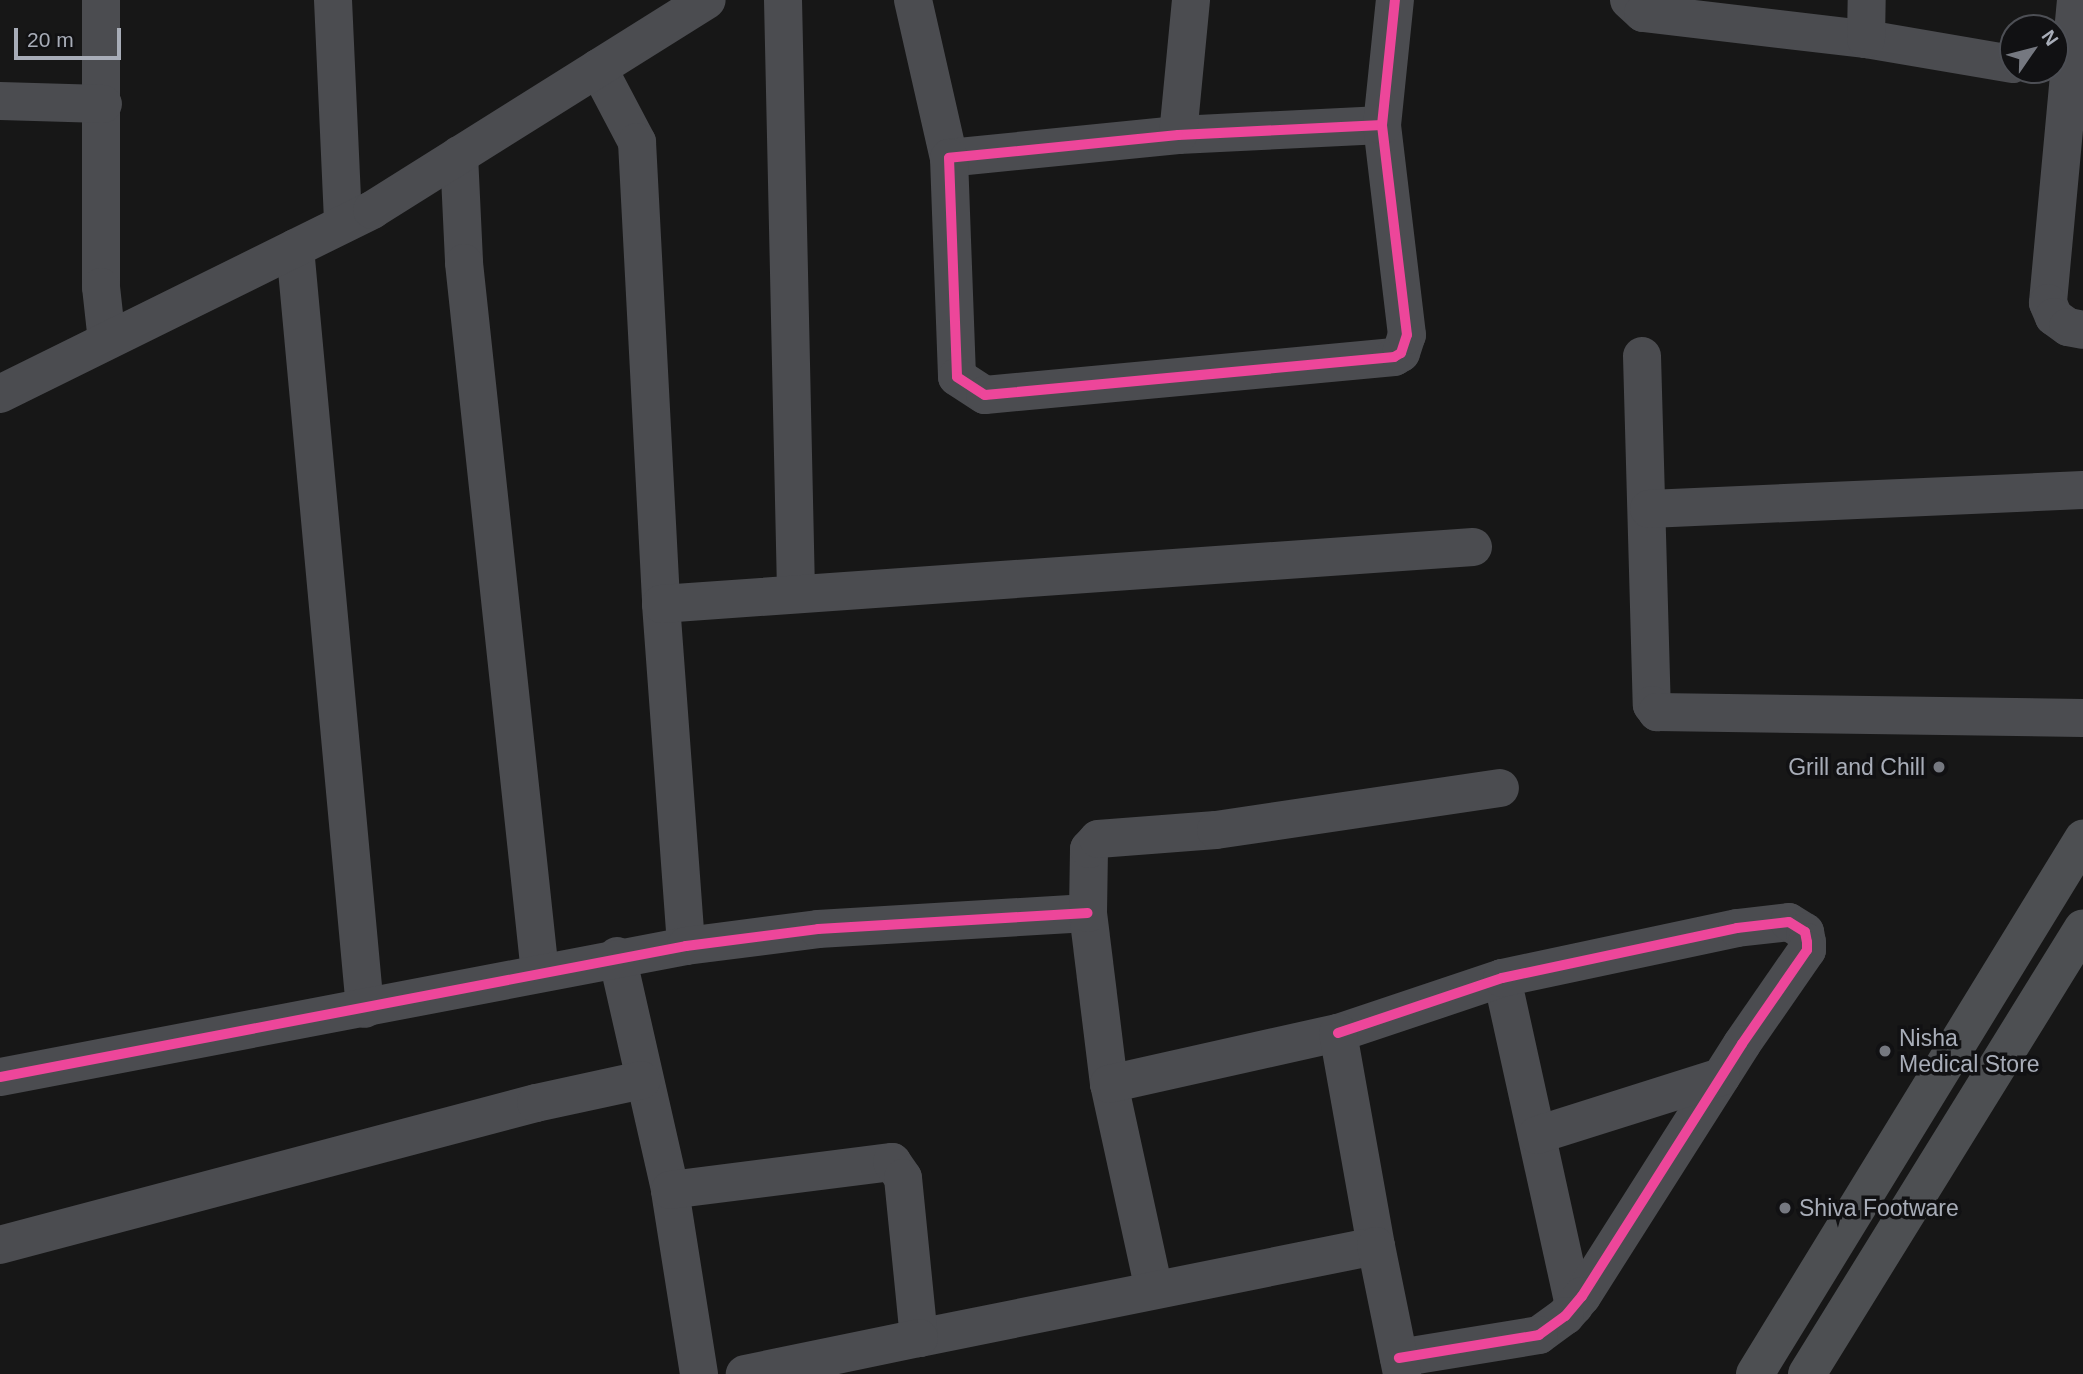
<!DOCTYPE html>
<html>
<head>
<meta charset="utf-8">
<style>
  body { margin:0 }
  #map { position:relative; width:2083px; height:1374px; overflow:hidden; background:#171717; font-family:Arial,sans-serif }
  div>[style] { position:absolute }
  .minor>* { height:38px; margin:-19px; padding:0 19px; transform-origin:19px; border-radius:19px; background:#4b4c50 }
  .major>* { height:38px; margin:-19px; padding:0 19px; transform-origin:19px; border-radius:19px; background:#4d4f52 }
  .cycleway>* { height:10px; margin:-5px; padding:0 5px; transform-origin:5px; border-radius:5px; background:#ed469a }
  .dots>* { width:19px; height:19px; translate:-50% -50%; box-sizing:border-box; border:4px solid #111113; border-radius:50% }
  span { translate:-50% -50%; white-space:nowrap; text-align:center; line-height:1.15; -webkit-text-stroke:7px #111113; paint-order:stroke }
  .poi-label { font-size:23px; color:#a8adb8 }
  .right { translate:-100% -50%; text-align:right }
  .left { translate:0 -50%; text-align:left }
  .north { position:absolute; left:1999px; top:14px; width:70px; height:70px; box-sizing:border-box; background:#111113; border:2px solid #4d4f55; border-radius:50%; rotate:55deg; font-size:19px; font-weight:700; line-height:28px; text-align:center; color:#a8adb8 }
  .north::after { content:''; display:block; margin:auto; width:24px; height:32px; background:#757880; clip-path:polygon(50% 0,100% 100%,50% 72%,0 100%) }
  .scale { position:absolute; left:14px; top:28px; width:107px; height:32px; box-sizing:border-box; border:4px solid #a8adb8; border-top:0; padding-left:9px; font-size:21px; line-height:24px; white-space:nowrap; color:#a8adb8; -webkit-text-stroke:5px #111113; paint-order:stroke }
</style>
</head>
<body>
<div id="map">
  <div class="minor">
    <i style="left:101px;top:0;width:287px;rotate:90deg"></i>
    <i style="left:101px;top:287px;width:54px;rotate:83.7deg"></i>
    <i style="left:333px;top:0;width:224px;rotate:87.4deg"></i>
    <i style="left:783px;top:0;width:593px;rotate:88.74deg"></i>
    <i style="left:913px;top:0;width:162px;rotate:77.2deg"></i>
    <i style="left:1629px;top:0;width:19px;rotate:43deg"></i>
    <i style="left:1643px;top:13px;width:225px;rotate:6.7deg"></i>
    <i style="left:1866px;top:39px;width:149px;rotate:9.7deg"></i>
    <i style="left:2076px;top:0;width:304px;rotate:95.3deg"></i>
    <i style="left:2048px;top:303px;width:15px;rotate:67deg"></i>
    <i style="left:2054px;top:317px;width:17px;rotate:36deg"></i>
    <i style="left:2068px;top:327px;width:15px;rotate:11deg"></i>
    <i style="left:1866px;top:39px;width:39px;rotate:-89deg"></i>
    <i style="left:598px;top:68px;width:84px;rotate:62.2deg"></i>
    <i style="left:637px;top:142px;width:463px;rotate:87deg"></i>
    <i style="left:661px;top:604px;width:343px;rotate:85.8deg"></i>
    <i style="left:0;top:101px;width:103px;rotate:1.7deg"></i>
    <i style="left:1382px;top:125px;width:204px;rotate:177.2deg"></i>
    <i style="left:1178px;top:135px;width:230px;rotate:174.3deg"></i>
    <i style="left:949px;top:158px;width:219px;rotate:87.9deg"></i>
    <i style="left:957px;top:377px;width:33px;rotate:33deg"></i>
    <i style="left:985px;top:395px;width:411px;rotate:-5.3deg"></i>
    <i style="left:1394px;top:357px;width:8px;rotate:-30deg"></i>
    <i style="left:1401px;top:353px;width:19px;rotate:-72deg"></i>
    <i style="left:1407px;top:335px;width:211px;rotate:-96.8deg"></i>
    <i style="left:1382px;top:125px;width:126px;rotate:-84.1deg"></i>
    <i style="left:1178px;top:135px;width:136px;rotate:-84.5deg"></i>
    <i style="left:459px;top:155px;width:108px;rotate:87.3deg"></i>
    <i style="left:464px;top:263px;width:714px;rotate:83.89deg"></i>
    <i style="left:295px;top:248px;width:764px;rotate:84.74deg"></i>
    <i style="left:1642px;top:356px;width:349px;rotate:88.4deg"></i>
    <i style="left:1652px;top:705px;width:9px;rotate:54deg"></i>
    <i style="left:1657px;top:712px;width:426px;rotate:0.8deg"></i>
    <i style="left:0;top:394px;width:415px;rotate:-26.3deg"></i>
    <i style="left:372px;top:210px;width:395px;rotate:-32.1deg"></i>
    <i style="left:1649px;top:509px;width:434px;rotate:-2.5deg"></i>
    <i style="left:661px;top:604px;width:814px;rotate:-4.02deg"></i>
    <i style="left:617px;top:956px;width:240px;rotate:77.2deg"></i>
    <i style="left:1502px;top:978px;width:336px;rotate:77.6deg"></i>
    <i style="left:1338px;top:1033px;width:173px;rotate:-18.5deg"></i>
    <i style="left:1502px;top:978px;width:240px;rotate:-12deg"></i>
    <i style="left:1737px;top:928px;width:52px;rotate:-6.6deg"></i>
    <i style="left:1789px;top:922px;width:19px;rotate:32deg"></i>
    <i style="left:1805px;top:932px;width:10px;rotate:79deg"></i>
    <i style="left:1807px;top:942px;width:8px;rotate:90deg"></i>
    <i style="left:1807px;top:950px;width:114px;rotate:124.7deg"></i>
    <i style="left:1742px;top:1044px;width:299px;rotate:122.4deg"></i>
    <i style="left:1582px;top:1296px;width:26px;rotate:130deg"></i>
    <i style="left:1565px;top:1316px;width:32px;rotate:144deg"></i>
    <i style="left:1539px;top:1335px;width:142px;rotate:170.7deg"></i>
    <i style="left:0;top:1077px;width:698px;rotate:-10.81deg"></i>
    <i style="left:686px;top:946px;width:133px;rotate:-7.3deg"></i>
    <i style="left:818px;top:929px;width:270px;rotate:-3.4deg"></i>
    <i style="left:1109px;top:1084px;width:172px;rotate:-97deg"></i>
    <i style="left:1088px;top:913px;width:64px;rotate:-89.1deg"></i>
    <i style="left:1089px;top:849px;width:13px;rotate:-48deg"></i>
    <i style="left:1098px;top:839px;width:118px;rotate:-4.4deg"></i>
    <i style="left:1216px;top:830px;width:287px;rotate:-8.4deg"></i>
    <i style="left:1537px;top:1135px;width:193px;rotate:-17.5deg"></i>
    <i style="left:0;top:1245px;width:554px;rotate:-14.84deg"></i>
    <i style="left:536px;top:1103px;width:108px;rotate:-12.2deg"></i>
    <i style="left:1154px;top:1290px;width:211px;rotate:-102.3deg"></i>
    <i style="left:1109px;top:1084px;width:235px;rotate:-12.6deg"></i>
    <i style="left:1338px;top:1033px;width:216px;rotate:79.9deg"></i>
    <i style="left:919px;top:1338px;width:466px;rotate:-11.4deg"></i>
    <i style="left:1376px;top:1246px;width:131px;rotate:78.5deg"></i>
    <i style="left:699px;top:1374px;width:186px;rotate:-99deg"></i>
    <i style="left:670px;top:1190px;width:224px;rotate:-7.2deg"></i>
    <i style="left:892px;top:1162px;width:19px;rotate:55deg"></i>
    <i style="left:903px;top:1178px;width:161px;rotate:84.3deg"></i>
    <i style="left:919px;top:1338px;width:178px;rotate:168.3deg"></i>
  </div>
  <div class="major">
    <i style="left:1755px;top:1374px;width:628px;rotate:-58.49deg"></i>
    <i style="left:1807px;top:1374px;width:524px;rotate:-58.25deg"></i>
  </div>
  <div class="cycleway">
    <i style="left:1382px;top:125px;width:204px;rotate:177.2deg"></i>
    <i style="left:1178px;top:135px;width:230px;rotate:174.3deg"></i>
    <i style="left:949px;top:158px;width:219px;rotate:87.9deg"></i>
    <i style="left:957px;top:377px;width:33px;rotate:33deg"></i>
    <i style="left:985px;top:395px;width:411px;rotate:-5.3deg"></i>
    <i style="left:1394px;top:357px;width:8px;rotate:-30deg"></i>
    <i style="left:1401px;top:353px;width:19px;rotate:-72deg"></i>
    <i style="left:1407px;top:335px;width:211px;rotate:-96.8deg"></i>
    <i style="left:1382px;top:125px;width:126px;rotate:-84.1deg"></i>
    <i style="left:1338px;top:1033px;width:173px;rotate:-18.5deg"></i>
    <i style="left:1502px;top:978px;width:240px;rotate:-12deg"></i>
    <i style="left:1737px;top:928px;width:52px;rotate:-6.6deg"></i>
    <i style="left:1789px;top:922px;width:19px;rotate:32deg"></i>
    <i style="left:1805px;top:932px;width:10px;rotate:79deg"></i>
    <i style="left:1807px;top:942px;width:8px;rotate:90deg"></i>
    <i style="left:1807px;top:950px;width:114px;rotate:124.7deg"></i>
    <i style="left:1742px;top:1044px;width:299px;rotate:122.4deg"></i>
    <i style="left:1582px;top:1296px;width:26px;rotate:130deg"></i>
    <i style="left:1565px;top:1316px;width:32px;rotate:144deg"></i>
    <i style="left:1539px;top:1335px;width:142px;rotate:170.7deg"></i>
    <i style="left:0;top:1077px;width:698px;rotate:-10.81deg"></i>
    <i style="left:686px;top:946px;width:133px;rotate:-7.3deg"></i>
    <i style="left:818px;top:929px;width:270px;rotate:-3.4deg"></i>
  </div>
  <div class="dots">
    <i style="left:1939px;top:767px;background:#757880"></i>
    <i style="left:1885px;top:1051px;background:#757880"></i>
    <i style="left:1785px;top:1208px;background:#757880"></i>
  </div>
  <div class="poi-label">
    <span class="right" style="left:1925px;top:767px">Grill and Chill</span>
    <span class="left" style="left:1899px;top:1051px">Nisha<br>Medical Store</span>
    <span class="left" style="left:1799px;top:1208px">Shiva Footware</span>
  </div>
  <div class="north">N</div>
  <div class="scale">20 m</div>
</div>
</body>
</html>
